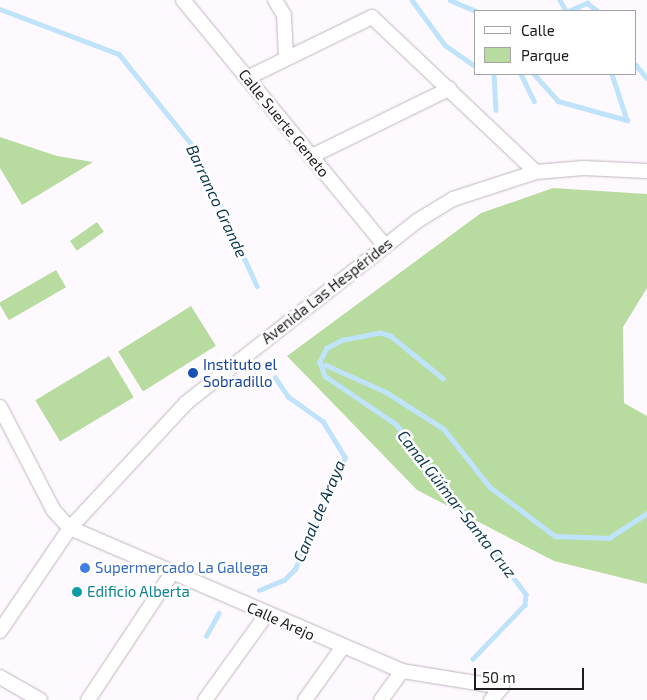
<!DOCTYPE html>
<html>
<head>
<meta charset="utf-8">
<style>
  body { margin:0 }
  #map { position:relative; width:647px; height:700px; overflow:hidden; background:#fef9fe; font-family:"Exo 2",sans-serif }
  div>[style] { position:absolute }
  .green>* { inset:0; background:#b8dc9f; transform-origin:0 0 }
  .stream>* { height:4.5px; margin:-2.25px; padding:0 2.25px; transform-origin:2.25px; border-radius:2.25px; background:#c0e3fc }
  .roads { filter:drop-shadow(0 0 1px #beb6be) drop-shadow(0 0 1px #beb6be) }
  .minor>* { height:14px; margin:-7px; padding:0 7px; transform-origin:7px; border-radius:7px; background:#fff }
  .dots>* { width:14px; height:14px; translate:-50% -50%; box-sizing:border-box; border:2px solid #fff; border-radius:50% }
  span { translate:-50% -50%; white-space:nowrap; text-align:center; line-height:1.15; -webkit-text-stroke:5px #fff; paint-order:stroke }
  .street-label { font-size:15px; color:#1e1b1e }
  .transit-label { font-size:15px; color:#164399 }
  .left { translate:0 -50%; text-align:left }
  .shop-label { font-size:15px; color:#366cbe }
  .culture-label { font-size:15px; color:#0d838f }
  .water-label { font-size:16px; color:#0d374f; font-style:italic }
  .legend { position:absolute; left:474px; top:10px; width:162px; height:65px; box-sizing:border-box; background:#fff; border:1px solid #a5a4a5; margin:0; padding:6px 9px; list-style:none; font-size:15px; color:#1e1b1e }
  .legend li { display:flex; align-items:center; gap:10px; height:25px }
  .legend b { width:25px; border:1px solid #a5a4a5 }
  .scale { position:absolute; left:474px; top:668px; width:110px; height:22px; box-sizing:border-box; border:2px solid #1e1b1e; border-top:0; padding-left:6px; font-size:15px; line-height:18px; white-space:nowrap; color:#1e1b1e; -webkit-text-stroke:4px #fff; paint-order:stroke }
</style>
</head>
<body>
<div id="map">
  <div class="green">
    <i style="clip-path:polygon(0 137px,57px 156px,93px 162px,22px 205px,0 168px)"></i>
    <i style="clip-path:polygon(553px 188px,647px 194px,647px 288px,623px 327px,624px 403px,647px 416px,647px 584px,554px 561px,417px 490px,287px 356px,481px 213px)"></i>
    <i style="left:97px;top:222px;width:12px;height:33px;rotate:55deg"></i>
    <i style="left:56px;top:270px;width:20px;height:66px;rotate:60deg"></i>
    <i style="left:191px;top:306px;width:47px;height:86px;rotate:58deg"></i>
    <i style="left:109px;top:356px;width:48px;height:86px;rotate:59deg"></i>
  </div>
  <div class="stream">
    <i style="left:412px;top:0;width:56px;rotate:53.7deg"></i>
    <i style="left:445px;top:45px;width:38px;rotate:35deg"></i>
    <i style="left:450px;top:0;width:28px;rotate:23deg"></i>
    <i style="left:560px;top:0;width:13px;rotate:61deg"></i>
    <i style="left:0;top:9px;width:127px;rotate:20.7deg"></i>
    <i style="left:119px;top:54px;width:118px;rotate:51.2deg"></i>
    <i style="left:193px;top:146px;width:154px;rotate:65.4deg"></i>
    <i style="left:568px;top:11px;width:21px;rotate:-23deg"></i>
    <i style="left:587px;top:3px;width:14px;rotate:36deg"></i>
    <i style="left:636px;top:65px;width:17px;rotate:50deg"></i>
    <i style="left:494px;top:74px;width:36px;rotate:87deg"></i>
    <i style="left:521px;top:74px;width:30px;rotate:64deg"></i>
    <i style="left:534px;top:74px;width:36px;rotate:48deg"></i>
    <i style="left:558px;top:101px;width:72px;rotate:15.4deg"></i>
    <i style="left:612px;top:74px;width:48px;rotate:71.9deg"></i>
    <i style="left:326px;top:365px;width:66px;rotate:24.2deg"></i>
    <i style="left:386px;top:392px;width:69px;rotate:32.5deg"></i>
    <i style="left:444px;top:429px;width:74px;rotate:51.6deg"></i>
    <i style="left:490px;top:487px;width:81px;rotate:37deg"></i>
    <i style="left:555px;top:536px;width:54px;rotate:2.1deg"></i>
    <i style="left:609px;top:538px;width:45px;rotate:-33.3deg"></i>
    <i style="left:443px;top:379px;width:68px;rotate:-140.9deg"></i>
    <i style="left:390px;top:336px;width:10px;rotate:-163deg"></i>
    <i style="left:380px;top:333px;width:38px;rotate:169deg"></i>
    <i style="left:343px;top:340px;width:18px;rotate:153deg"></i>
    <i style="left:327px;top:348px;width:16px;rotate:117deg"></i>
    <i style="left:320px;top:362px;width:15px;rotate:70deg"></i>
    <i style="left:325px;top:376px;width:86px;rotate:34.1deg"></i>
    <i style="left:396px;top:424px;width:214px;rotate:52.6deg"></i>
    <i style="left:526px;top:594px;width:11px;rotate:95deg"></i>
    <i style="left:525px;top:605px;width:75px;rotate:133.9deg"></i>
    <i style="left:259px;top:590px;width:27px;rotate:-22deg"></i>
    <i style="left:284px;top:580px;width:16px;rotate:-45deg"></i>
    <i style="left:295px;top:569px;width:122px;rotate:-65.8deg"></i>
    <i style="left:345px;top:458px;width:42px;rotate:-121.4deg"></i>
    <i style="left:323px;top:422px;width:43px;rotate:-144.5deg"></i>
    <i style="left:288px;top:397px;width:23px;rotate:-124deg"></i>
    <i style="left:206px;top:636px;width:26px;rotate:-61deg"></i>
  </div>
  <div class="roads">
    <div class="minor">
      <i style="left:183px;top:0;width:318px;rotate:50.6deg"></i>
      <i style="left:275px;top:0;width:17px;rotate:59deg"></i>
      <i style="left:284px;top:15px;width:42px;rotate:87.3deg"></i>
      <i style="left:247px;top:78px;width:139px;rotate:-26deg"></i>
      <i style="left:372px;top:17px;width:226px;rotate:43.4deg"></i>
      <i style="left:312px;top:156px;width:153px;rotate:-26.1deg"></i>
      <i style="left:0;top:407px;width:117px;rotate:62.6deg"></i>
      <i style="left:54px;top:511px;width:23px;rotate:47deg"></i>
      <i style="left:70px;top:528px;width:361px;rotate:23.3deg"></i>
      <i style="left:402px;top:671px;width:101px;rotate:9.1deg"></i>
      <i style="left:0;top:631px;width:125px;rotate:-55.8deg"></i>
      <i style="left:70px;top:528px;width:171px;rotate:-47.1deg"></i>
      <i style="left:186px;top:403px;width:294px;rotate:-38.2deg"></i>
      <i style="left:417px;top:221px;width:42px;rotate:-31.4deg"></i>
      <i style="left:453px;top:199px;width:87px;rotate:-18deg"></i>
      <i style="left:536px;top:172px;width:48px;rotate:-4.8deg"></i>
      <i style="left:584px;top:168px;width:63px;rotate:2.7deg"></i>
      <i style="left:0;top:677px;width:46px;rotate:29.9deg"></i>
      <i style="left:88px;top:700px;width:152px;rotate:-56.5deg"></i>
      <i style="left:205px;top:700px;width:105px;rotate:-54.3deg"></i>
      <i style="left:305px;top:700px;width:64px;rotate:-54.6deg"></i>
      <i style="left:381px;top:700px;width:36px;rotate:-54deg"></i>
      <i style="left:491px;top:700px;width:17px;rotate:-50deg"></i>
    </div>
  </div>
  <div class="dots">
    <i style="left:193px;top:373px;background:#1a4fb4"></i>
    <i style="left:85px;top:568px;background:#3f7fe0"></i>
    <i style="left:77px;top:592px;background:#0f9aa8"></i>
  </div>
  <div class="street-label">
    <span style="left:284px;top:123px;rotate:51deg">Calle Suerte Geneto</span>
    <span style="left:327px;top:291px;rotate:-38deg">Avenida Las Hespérides</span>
    <span style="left:281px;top:621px;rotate:24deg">Calle Arejo</span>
  </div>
  <div class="transit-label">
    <span class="left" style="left:203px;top:373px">Instituto el<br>Sobradillo</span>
  </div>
  <div class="shop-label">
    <span class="left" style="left:95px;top:568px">Supermercado La Gallega</span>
  </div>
  <div class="culture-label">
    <span class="left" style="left:87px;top:592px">Edificio Alberta</span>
  </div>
  <div class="water-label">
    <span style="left:217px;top:201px;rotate:65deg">Barranco Grande</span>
    <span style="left:457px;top:504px;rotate:52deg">Canal Güímar-Santa Cruz</span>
    <span style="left:319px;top:511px;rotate:-67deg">Canal de Araya</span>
  </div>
  <ul class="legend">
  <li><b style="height:6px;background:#fff"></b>Calle</li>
  <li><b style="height:14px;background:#b8dc9f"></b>Parque</li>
  </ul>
  <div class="scale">50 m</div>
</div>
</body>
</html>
